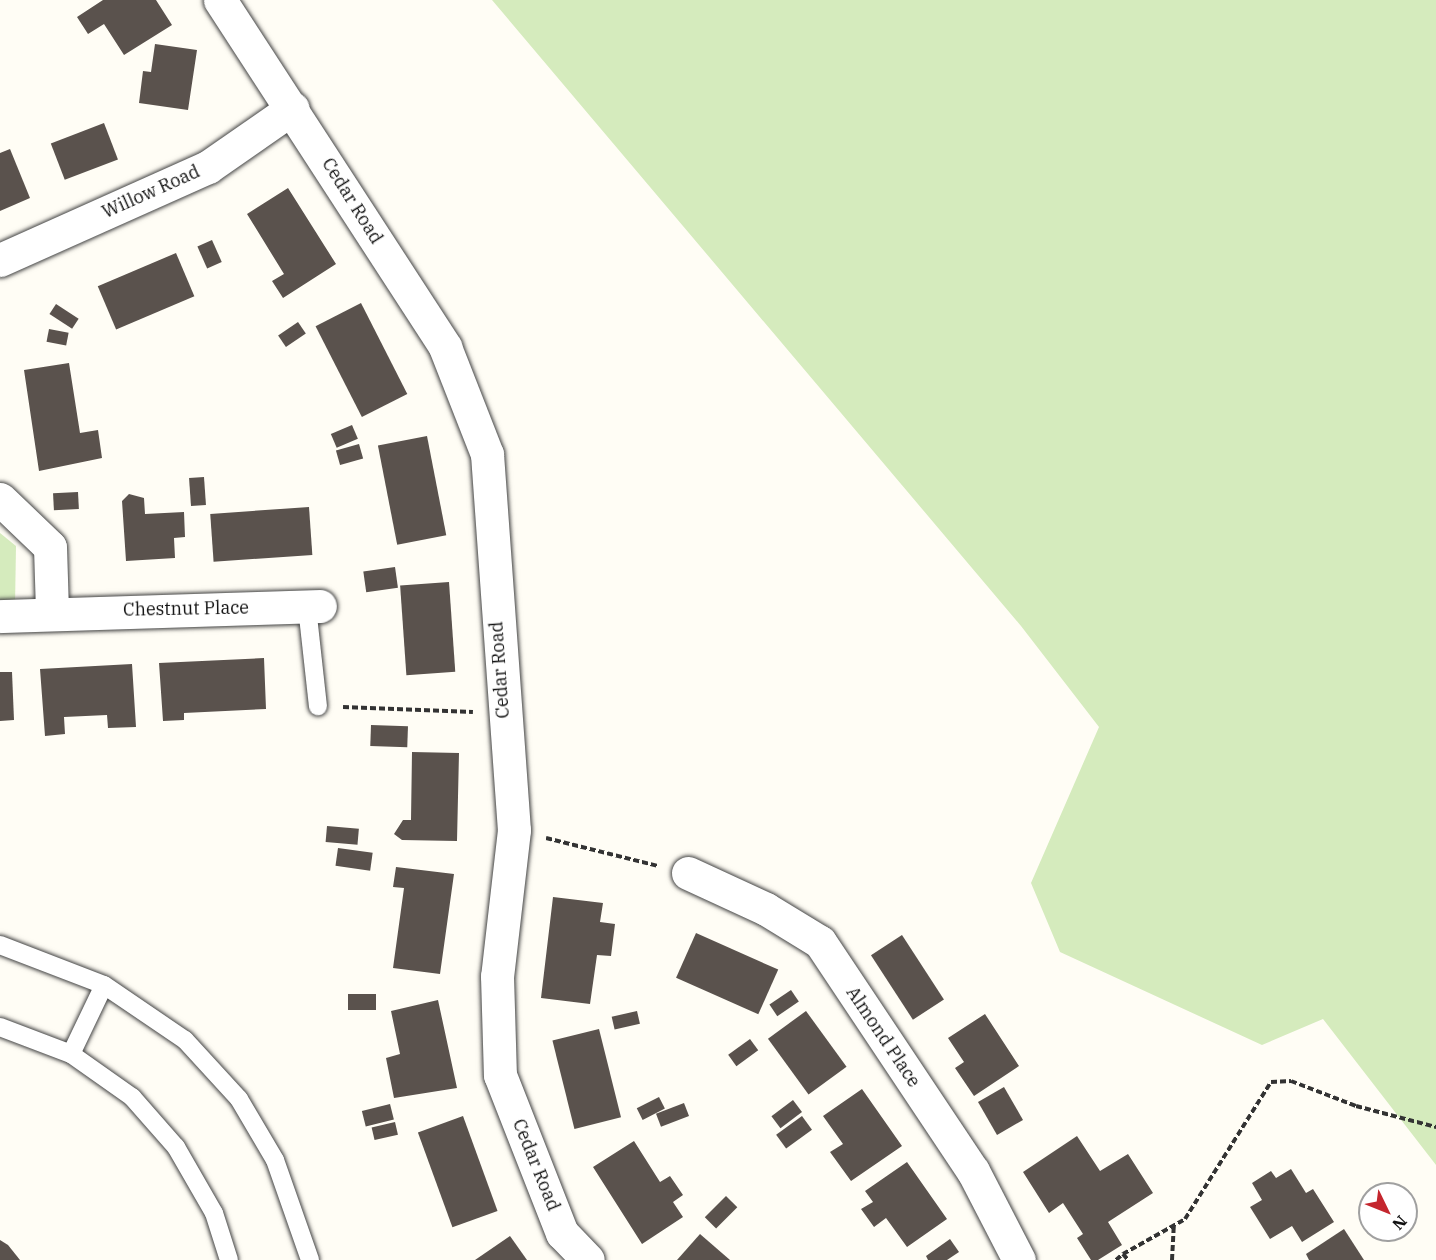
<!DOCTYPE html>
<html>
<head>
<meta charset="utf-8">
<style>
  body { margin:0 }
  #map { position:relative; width:1436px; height:1260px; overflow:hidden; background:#fffdf5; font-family:"IBM Plex Serif",serif }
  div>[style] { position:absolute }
  .green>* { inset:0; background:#d5ebbd }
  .building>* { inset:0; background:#5a524d; transform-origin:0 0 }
  .path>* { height:4px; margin-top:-2px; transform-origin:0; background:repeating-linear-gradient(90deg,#333 0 6px,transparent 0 9px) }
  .roads { filter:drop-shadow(0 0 2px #444) drop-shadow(0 0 2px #444) }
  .lane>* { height:18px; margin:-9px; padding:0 9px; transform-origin:9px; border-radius:9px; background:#fff }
  .street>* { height:33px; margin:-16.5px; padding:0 16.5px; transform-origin:16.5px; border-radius:16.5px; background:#fff }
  span { translate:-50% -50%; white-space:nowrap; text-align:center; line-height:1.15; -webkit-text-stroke:6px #fff; paint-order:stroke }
  .street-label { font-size:18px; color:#111 }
  .north { position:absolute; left:1358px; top:1182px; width:60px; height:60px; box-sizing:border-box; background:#fff; border:2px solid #a0a0a0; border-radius:50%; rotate:133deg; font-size:16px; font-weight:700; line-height:24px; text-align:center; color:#111 }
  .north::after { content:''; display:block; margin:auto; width:21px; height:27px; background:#c4262e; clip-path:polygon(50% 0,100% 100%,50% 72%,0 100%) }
</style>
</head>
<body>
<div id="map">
  <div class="green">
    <i style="clip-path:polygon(492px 0,1436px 0,1436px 1165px,1323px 1019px,1262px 1045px,1060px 952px,1031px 883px,1099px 727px,1021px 626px)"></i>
    <i style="clip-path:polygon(0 533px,16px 546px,15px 606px,0 608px)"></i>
  </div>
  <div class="building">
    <i style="clip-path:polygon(103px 0,156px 0,172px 25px,124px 55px,104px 24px,88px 34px,77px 17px)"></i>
    <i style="clip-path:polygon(155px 44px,197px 50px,188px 110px,139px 103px,143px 71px,151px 72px)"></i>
    <i style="left:104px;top:123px;width:39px;height:57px;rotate:69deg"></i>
    <i style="clip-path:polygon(10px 149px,30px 198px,0 211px,0 153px)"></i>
    <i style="clip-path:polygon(288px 188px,336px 264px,283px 298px,272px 281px,284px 274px,247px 214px)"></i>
    <i style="left:212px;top:240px;width:24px;height:16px;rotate:66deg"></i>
    <i style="left:176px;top:253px;width:47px;height:85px;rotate:67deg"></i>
    <i style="left:361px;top:303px;width:102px;height:51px;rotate:63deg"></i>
    <i style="left:56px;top:304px;width:27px;height:12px;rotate:33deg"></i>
    <i style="left:298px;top:322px;width:14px;height:24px;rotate:56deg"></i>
    <i style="left:49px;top:329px;width:20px;height:13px;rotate:11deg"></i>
    <i style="clip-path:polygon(69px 363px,80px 433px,98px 430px,102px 458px,39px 471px,24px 370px)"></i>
    <i style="left:352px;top:425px;width:15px;height:23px;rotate:67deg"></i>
    <i style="left:427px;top:436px;width:101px;height:50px;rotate:79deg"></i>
    <i style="left:359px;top:444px;width:15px;height:24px;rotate:74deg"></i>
    <i style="left:204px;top:477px;width:28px;height:15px;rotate:86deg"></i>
    <i style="left:78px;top:492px;width:17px;height:25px;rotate:87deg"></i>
    <i style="clip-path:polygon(129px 494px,144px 498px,145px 514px,184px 512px,185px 537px,174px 538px,175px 558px,126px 561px,122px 501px)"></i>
    <i style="left:309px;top:507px;width:48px;height:99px;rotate:86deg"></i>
    <i style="left:395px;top:567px;width:21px;height:32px;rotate:82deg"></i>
    <i style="left:449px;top:582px;width:90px;height:49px;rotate:86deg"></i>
    <i style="clip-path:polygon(264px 658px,266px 709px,184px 713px,184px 720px,163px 721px,159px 663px)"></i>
    <i style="clip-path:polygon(132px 664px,136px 727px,108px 728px,107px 715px,64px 717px,65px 734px,45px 736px,40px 669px)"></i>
    <i style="clip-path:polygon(0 672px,12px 672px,14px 720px,0 721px)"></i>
    <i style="left:371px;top:725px;width:37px;height:21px;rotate:2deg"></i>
    <i style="clip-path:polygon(412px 752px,459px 753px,457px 841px,402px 840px,394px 834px,403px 820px,411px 820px)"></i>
    <i style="left:327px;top:826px;width:32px;height:16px;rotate:5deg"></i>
    <i style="left:338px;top:848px;width:35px;height:18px;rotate:8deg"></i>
    <i style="clip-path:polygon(396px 867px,454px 874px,440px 974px,393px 968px,404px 888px,393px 887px)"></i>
    <i style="clip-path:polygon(553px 897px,603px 903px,600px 922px,615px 924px,611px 956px,597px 955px,590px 1004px,541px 998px)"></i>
    <i style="left:696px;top:933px;width:90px;height:49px;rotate:24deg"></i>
    <i style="left:902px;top:935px;width:77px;height:37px;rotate:57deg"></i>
    <i style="left:791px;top:990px;width:14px;height:26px;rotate:56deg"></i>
    <i style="left:376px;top:994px;width:16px;height:28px;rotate:90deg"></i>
    <i style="clip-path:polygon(438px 1000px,457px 1088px,394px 1098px,386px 1058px,400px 1054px,391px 1011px)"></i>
    <i style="left:637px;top:1011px;width:13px;height:26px;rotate:77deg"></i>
    <i style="left:806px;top:1011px;width:69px;height:47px;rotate:54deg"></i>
    <i style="clip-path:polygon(985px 1014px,1019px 1066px,974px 1096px,955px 1068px,964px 1062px,948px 1038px)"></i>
    <i style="left:599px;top:1029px;width:91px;height:48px;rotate:76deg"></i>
    <i style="left:750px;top:1039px;width:14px;height:27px;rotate:54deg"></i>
    <i style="left:1004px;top:1087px;width:38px;height:30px;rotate:60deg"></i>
    <i style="clip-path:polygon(862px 1089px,902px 1146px,851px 1181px,830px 1152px,843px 1144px,823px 1116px)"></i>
    <i style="left:659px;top:1097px;width:13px;height:25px;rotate:63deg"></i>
    <i style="left:793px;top:1100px;width:15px;height:27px;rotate:53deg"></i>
    <i style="left:684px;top:1103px;width:14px;height:30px;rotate:69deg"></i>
    <i style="left:390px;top:1104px;width:16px;height:29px;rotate:76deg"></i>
    <i style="left:463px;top:1116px;width:101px;height:48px;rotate:70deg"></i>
    <i style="left:802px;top:1116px;width:17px;height:32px;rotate:54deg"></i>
    <i style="left:395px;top:1122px;width:13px;height:24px;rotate:77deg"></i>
    <i style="clip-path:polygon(1077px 1136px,1100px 1171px,1128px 1154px,1153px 1193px,1108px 1222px,1122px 1245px,1098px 1260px,1091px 1260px,1077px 1238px,1083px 1234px,1063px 1203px,1049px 1213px,1023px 1172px)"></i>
    <i style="clip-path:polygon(634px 1141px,660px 1182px,670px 1176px,683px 1195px,673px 1202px,683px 1217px,642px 1244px,593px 1167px)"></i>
    <i style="clip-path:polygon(907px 1162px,947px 1219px,907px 1247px,886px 1218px,874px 1227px,861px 1209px,873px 1202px,865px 1191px)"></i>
    <i style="clip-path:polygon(1291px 1169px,1306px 1193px,1313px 1189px,1334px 1222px,1302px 1242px,1292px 1226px,1270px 1239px,1250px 1207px,1262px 1200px,1252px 1183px,1271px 1171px,1276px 1178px)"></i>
    <i style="left:726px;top:1196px;width:16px;height:30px;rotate:45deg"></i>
    <i style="clip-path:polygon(1344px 1229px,1364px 1260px,1309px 1260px,1306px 1254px)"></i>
    <i style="clip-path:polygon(700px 1234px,730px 1260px,677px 1260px)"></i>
    <i style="clip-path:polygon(510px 1236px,527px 1260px,475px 1260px)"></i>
    <i style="clip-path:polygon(950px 1239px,959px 1252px,947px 1260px,928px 1260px,926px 1256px)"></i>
    <i style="clip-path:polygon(0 1240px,8px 1245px,20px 1260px,0 1260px)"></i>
  </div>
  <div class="path">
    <i style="left:343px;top:707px;width:130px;rotate:2.2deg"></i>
    <i style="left:546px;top:838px;width:115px;rotate:14deg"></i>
    <i style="left:1123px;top:1254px;width:71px;rotate:-29.4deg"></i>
    <i style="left:1185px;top:1219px;width:162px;rotate:-57.9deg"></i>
    <i style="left:1271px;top:1082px;width:20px;rotate:-3deg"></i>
    <i style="left:1291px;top:1081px;width:70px;rotate:21deg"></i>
    <i style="left:1356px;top:1106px;width:83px;rotate:14.7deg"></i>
    <i style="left:1116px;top:1260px;width:9px;rotate:-41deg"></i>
    <i style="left:1123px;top:1254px;width:8px;rotate:50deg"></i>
    <i style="left:1172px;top:1260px;width:34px;rotate:-87deg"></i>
  </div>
  <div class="roads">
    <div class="lane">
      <i style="left:307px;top:607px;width:100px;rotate:83.7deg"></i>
      <i style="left:0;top:945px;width:111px;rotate:21deg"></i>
      <i style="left:104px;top:985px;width:98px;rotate:34.2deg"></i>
      <i style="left:185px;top:1040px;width:80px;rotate:47.5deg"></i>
      <i style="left:239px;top:1099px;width:71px;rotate:59.5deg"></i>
      <i style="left:275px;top:1160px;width:106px;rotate:70.7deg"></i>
      <i style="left:0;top:1027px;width:76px;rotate:20.8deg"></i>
      <i style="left:71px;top:1054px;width:75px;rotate:35.2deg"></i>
      <i style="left:132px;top:1097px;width:67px;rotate:48.7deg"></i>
      <i style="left:176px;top:1147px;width:76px;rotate:60.1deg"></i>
      <i style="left:214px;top:1213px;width:49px;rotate:72.3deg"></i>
      <i style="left:71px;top:1054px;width:76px;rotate:-64.4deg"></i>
    </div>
    <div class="street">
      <i style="left:220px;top:0;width:414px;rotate:57deg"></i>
      <i style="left:445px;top:347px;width:115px;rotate:68.6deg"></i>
      <i style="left:487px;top:454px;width:377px;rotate:85.9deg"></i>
      <i style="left:514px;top:830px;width:147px;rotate:96.6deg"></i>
      <i style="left:497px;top:976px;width:99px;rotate:88.3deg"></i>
      <i style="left:500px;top:1075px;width:170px;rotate:68.6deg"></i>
      <i style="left:562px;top:1233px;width:37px;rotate:46deg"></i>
      <i style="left:0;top:260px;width:228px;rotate:-24.1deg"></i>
      <i style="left:208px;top:167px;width:103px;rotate:-34.8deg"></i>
      <i style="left:0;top:499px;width:69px;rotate:43.8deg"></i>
      <i style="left:50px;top:547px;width:64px;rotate:88.2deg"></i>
      <i style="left:0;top:616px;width:320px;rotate:-1.8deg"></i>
      <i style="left:688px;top:873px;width:86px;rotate:24.8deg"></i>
      <i style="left:766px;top:909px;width:63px;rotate:31.4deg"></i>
      <i style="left:820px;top:942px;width:275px;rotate:56.3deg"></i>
      <i style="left:973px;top:1171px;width:100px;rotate:62.7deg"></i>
    </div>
  </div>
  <div class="street-label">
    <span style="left:151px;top:192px;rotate:-24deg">Willow Road</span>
    <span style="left:352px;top:201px;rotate:58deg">Cedar Road</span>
    <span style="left:186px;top:609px;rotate:-1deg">Chestnut Place</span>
    <span style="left:500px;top:670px;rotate:-94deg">Cedar Road</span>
    <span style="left:883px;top:1037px;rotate:56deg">Almond Place</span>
    <span style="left:536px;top:1165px;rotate:68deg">Cedar Road</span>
  </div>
  <div class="north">N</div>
</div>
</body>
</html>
